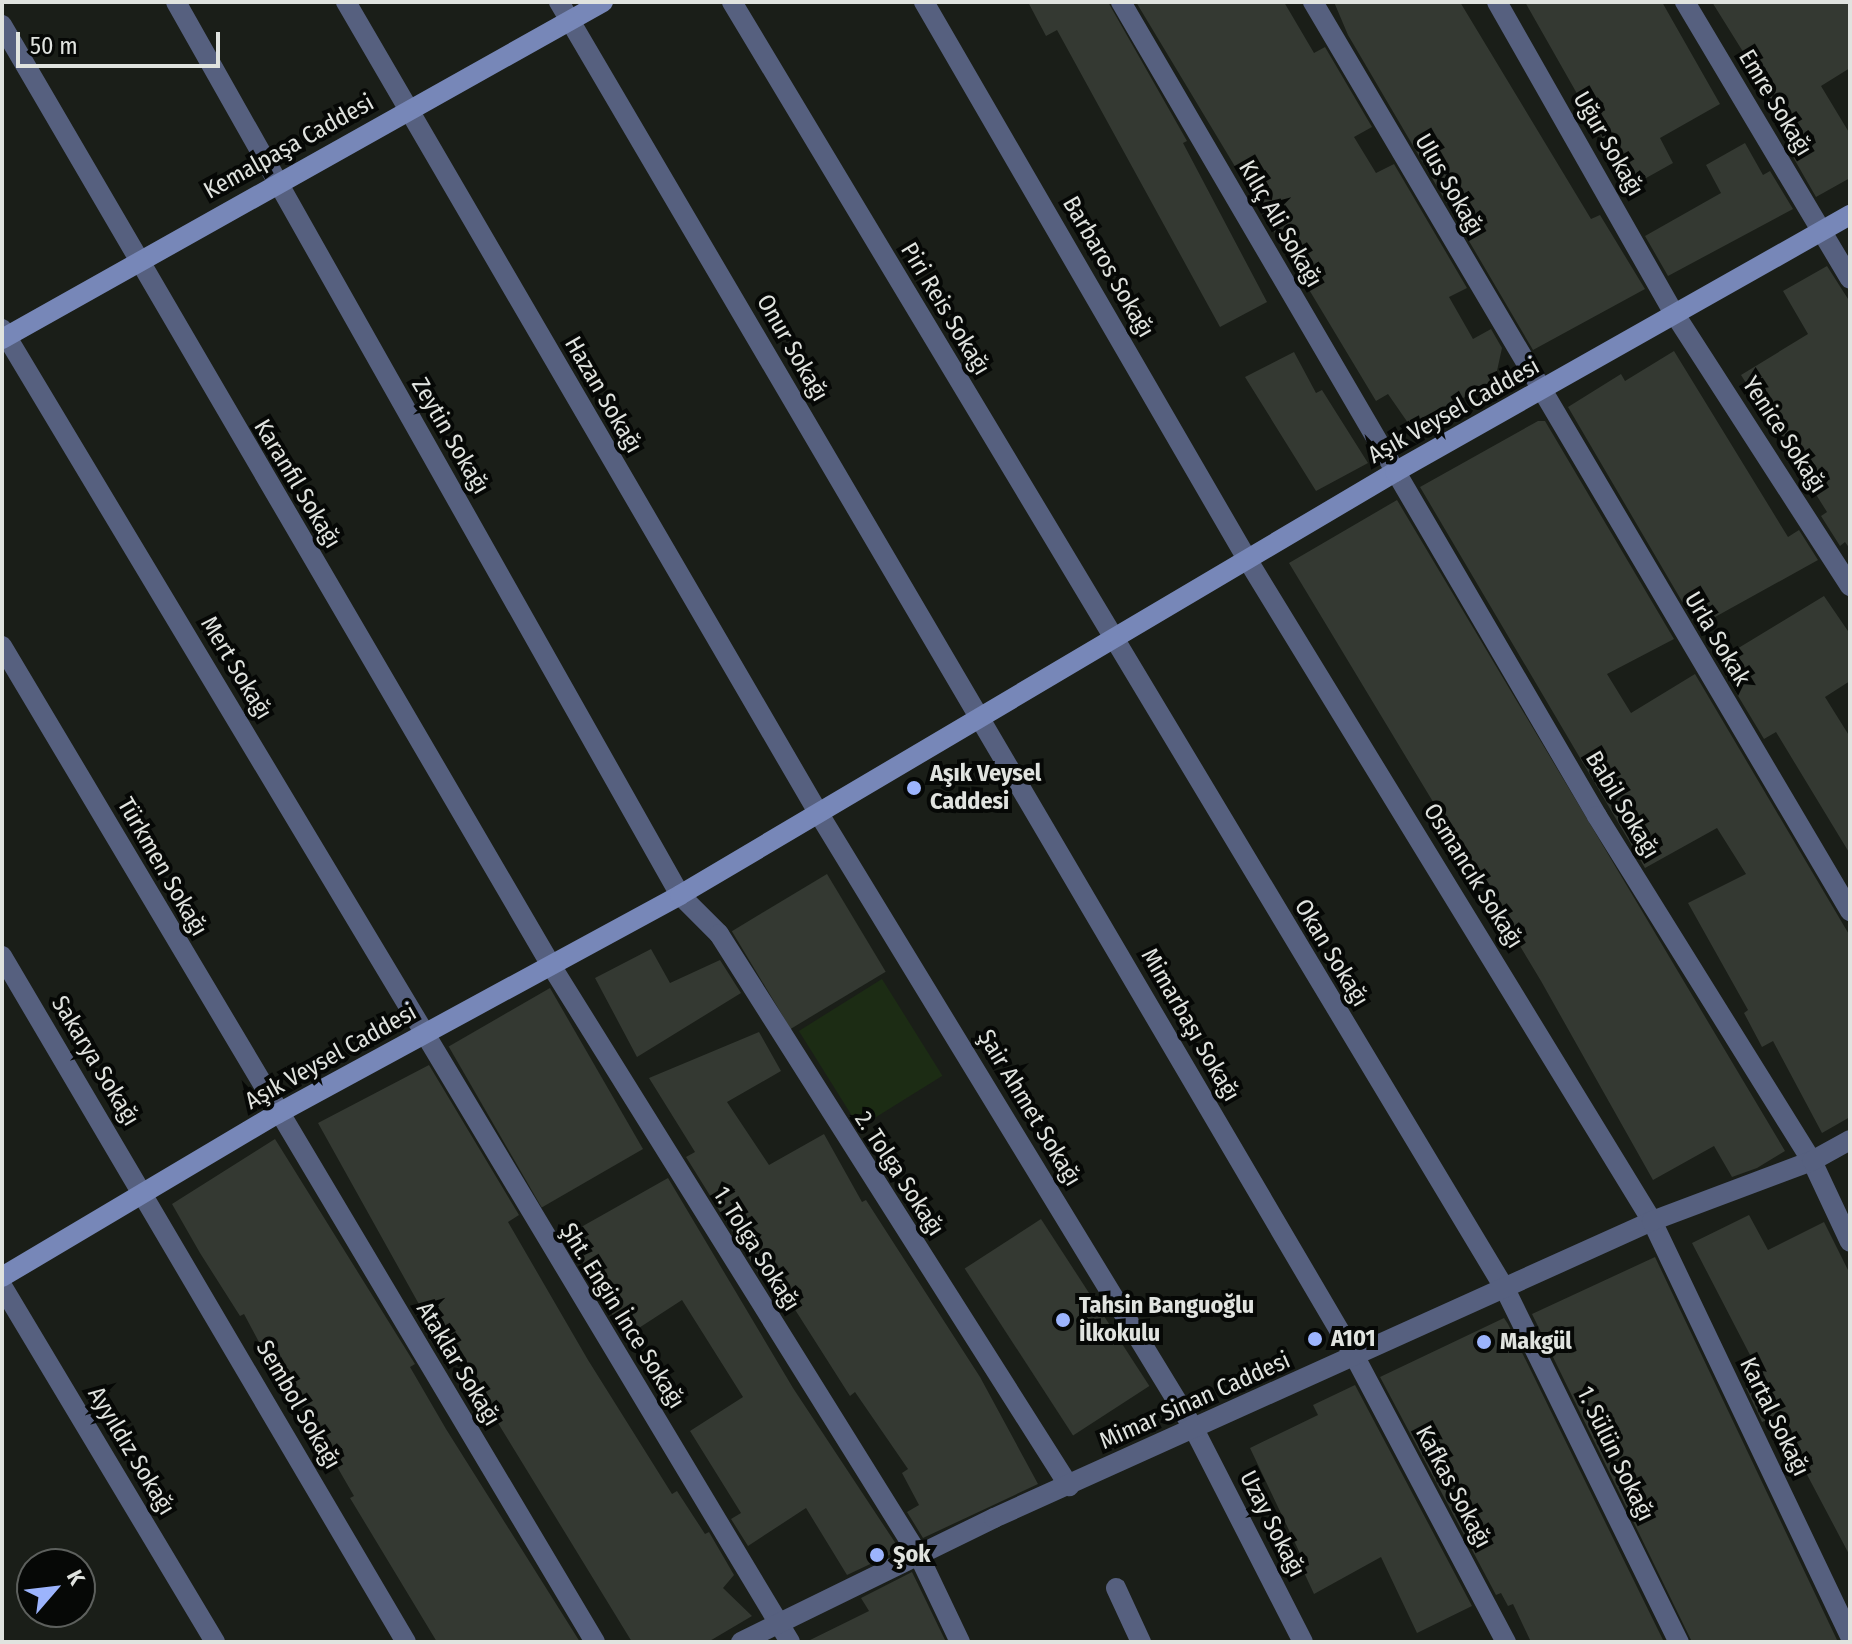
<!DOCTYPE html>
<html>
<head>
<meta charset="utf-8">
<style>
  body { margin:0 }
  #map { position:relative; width:1852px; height:1644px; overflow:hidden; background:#1a1e18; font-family:"Fira Sans Condensed",sans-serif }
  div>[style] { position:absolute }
  .green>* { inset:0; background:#1c2c14; transform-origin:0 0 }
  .building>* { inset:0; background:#343932; transform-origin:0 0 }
  .minor>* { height:20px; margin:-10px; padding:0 10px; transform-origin:10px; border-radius:10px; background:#56607f }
  .secondary>* { height:20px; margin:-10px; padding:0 10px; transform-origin:10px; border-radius:10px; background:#7787b8 }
  .dots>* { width:22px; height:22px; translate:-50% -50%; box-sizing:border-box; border:4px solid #060806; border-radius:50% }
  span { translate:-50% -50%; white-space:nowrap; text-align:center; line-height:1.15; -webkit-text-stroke:8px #060806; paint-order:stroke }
  .street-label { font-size:24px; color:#e0e3df }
  .poi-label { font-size:24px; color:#e0e3df; font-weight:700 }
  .left { translate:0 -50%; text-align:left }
  .frame { position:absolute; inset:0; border:4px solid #e0e3df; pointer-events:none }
  .north { position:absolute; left:16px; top:1548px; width:80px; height:80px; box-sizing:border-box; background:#060806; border:2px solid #5d605d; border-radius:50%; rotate:62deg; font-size:22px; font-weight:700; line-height:32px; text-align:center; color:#e0e3df }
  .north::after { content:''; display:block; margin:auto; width:28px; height:36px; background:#9cb4fd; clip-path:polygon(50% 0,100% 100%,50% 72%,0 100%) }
  .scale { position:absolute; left:16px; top:32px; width:204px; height:36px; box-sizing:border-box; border:4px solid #e0e3df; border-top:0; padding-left:10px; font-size:24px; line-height:28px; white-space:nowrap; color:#e0e3df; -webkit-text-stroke:6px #060806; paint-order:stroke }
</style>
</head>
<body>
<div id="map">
  <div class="green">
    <i style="left:882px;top:979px;width:114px;height:98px;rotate:58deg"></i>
  </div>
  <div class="building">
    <i style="clip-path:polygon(1028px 2px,1108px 2px,1187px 141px,1183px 143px,1267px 302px,1220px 327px,1057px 30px,1046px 36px)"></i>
    <i style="clip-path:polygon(1136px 2px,1284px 2px,1314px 53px,1325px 47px,1372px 127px,1354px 137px,1376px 173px,1394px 164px,1467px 288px,1449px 297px,1473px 339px,1491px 329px,1502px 348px,1495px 380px,1440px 411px,1443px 414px,1415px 433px,1388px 394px,1376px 401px)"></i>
    <i style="clip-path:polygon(1334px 2px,1460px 2px,1591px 219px,1600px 215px,1645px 289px,1533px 350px,1348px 35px)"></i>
    <i style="clip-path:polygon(1525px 2px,1662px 2px,1720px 104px,1660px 138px,1673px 163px,1630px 187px)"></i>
    <i style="clip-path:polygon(1712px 2px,1850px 2px,1850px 68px,1821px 86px,1850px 134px,1850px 178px,1816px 197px,1793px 157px,1799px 154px,1761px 89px,1765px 87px)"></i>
    <i style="clip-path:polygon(1745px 143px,1763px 175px,1770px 171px,1793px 209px,1668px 276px,1645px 236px,1721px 193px,1706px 165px)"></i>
    <i style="clip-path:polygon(1827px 266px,1850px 302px,1850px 549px,1845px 542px,1840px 546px,1821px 516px,1827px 512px,1741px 375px,1808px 334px,1783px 291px)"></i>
    <i style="clip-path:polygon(1674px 351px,1788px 537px,1799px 530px,1818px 560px,1697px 627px,1568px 407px,1621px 374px,1625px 381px)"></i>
    <i style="clip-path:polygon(1294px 352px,1316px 393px,1322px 390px,1368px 463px,1316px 491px,1245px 377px)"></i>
    <i style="clip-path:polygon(1538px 421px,1545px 421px,1674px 639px,1607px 674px,1631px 713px,1695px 674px,1850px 936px,1850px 1117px,1822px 1133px,1773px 1041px,1762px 1047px,1744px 1013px,1748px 1010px,1688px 903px,1746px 874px,1717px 828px,1645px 868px,1420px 487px)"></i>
    <i style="clip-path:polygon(1397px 500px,1785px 1151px,1757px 1168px,1732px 1177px,1714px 1146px,1653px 1180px,1541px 981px,1289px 563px)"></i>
    <i style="clip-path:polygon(1824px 596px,1850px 634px,1850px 681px,1825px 697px,1850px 737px,1850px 854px,1776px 732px,1764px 739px,1717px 661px)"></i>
    <i style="left:827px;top:874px;width:114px;height:111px;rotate:59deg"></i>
    <i style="clip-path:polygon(651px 949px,670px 983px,720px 960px,741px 993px,637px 1057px,595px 978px)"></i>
    <i style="left:550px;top:988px;width:186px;height:117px;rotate:60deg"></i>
    <i style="clip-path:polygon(759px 1032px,781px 1071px,727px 1102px,769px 1165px,824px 1134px,862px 1202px,866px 1200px,980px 1377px,1038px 1484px,923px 1538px,907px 1512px,919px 1505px,902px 1473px,908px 1469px,855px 1392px,850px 1396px,787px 1297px,777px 1303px,686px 1157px,695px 1152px,649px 1078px)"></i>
    <i style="clip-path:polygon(429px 1065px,519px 1215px,508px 1222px,588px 1360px,672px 1494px,677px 1491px,705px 1534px,709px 1532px,734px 1575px,723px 1588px,752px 1616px,708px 1642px,632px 1642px,449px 1343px,437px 1351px,423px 1328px,430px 1324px,318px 1123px)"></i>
    <i style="clip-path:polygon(275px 1139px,415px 1364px,410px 1367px,446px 1429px,580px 1642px,437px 1642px,350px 1498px,354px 1496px,292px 1389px,286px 1393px,244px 1314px,240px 1316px,200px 1253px,172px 1204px)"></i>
    <i style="clip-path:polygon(668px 1178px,793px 1388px,900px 1550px,847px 1575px,806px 1508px,748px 1546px,731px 1519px,741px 1513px,690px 1431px,743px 1397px,682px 1300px,625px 1337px,567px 1235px)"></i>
    <i style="clip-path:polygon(1749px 1215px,1768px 1250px,1824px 1222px,1850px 1274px,1850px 1556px,1776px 1416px,1762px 1422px,1746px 1388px,1763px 1380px,1692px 1243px)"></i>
    <i style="left:1041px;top:1219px;width:199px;height:91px;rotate:57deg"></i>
    <i style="clip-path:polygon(1655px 1257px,1838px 1642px,1839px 1642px,1692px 1642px,1532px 1314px)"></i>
    <i style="clip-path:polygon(1504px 1318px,1508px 1324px,1664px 1642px,1531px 1642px,1513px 1604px,1508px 1606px,1501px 1593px,1496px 1595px,1380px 1377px)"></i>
    <i style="clip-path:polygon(1355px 1385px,1472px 1606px,1417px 1633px,1381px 1557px,1314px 1594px,1301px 1566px,1305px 1564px,1250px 1448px,1318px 1415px,1313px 1405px)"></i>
    <i style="clip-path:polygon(912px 1572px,946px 1642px,806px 1642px,869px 1611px,861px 1598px)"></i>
  </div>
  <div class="minor">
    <i style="left:176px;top:2px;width:1025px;rotate:60.56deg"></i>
    <i style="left:680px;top:895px;width:55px;rotate:45deg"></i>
    <i style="left:719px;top:934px;width:654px;rotate:57.62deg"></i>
    <i style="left:346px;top:2px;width:940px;rotate:59.78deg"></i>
    <i style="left:819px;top:814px;width:720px;rotate:58.63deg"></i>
    <i style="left:1194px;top:1429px;width:239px;rotate:62.9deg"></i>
    <i style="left:559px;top:2px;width:1572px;rotate:59.57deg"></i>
    <i style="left:1355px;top:1357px;width:323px;rotate:62.1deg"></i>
    <i style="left:732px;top:2px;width:1501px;rotate:59.01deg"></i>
    <i style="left:1505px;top:1289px;width:394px;rotate:63.8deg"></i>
    <i style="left:924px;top:2px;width:644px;rotate:59.89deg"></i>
    <i style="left:1247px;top:559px;width:776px;rotate:58.54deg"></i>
    <i style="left:1652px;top:1221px;width:460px;rotate:64.5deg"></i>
    <i style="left:1121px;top:2px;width:943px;rotate:59.68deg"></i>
    <i style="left:1597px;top:816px;width:407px;rotate:58.1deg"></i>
    <i style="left:1812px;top:1161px;width:89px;rotate:64.9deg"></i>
    <i style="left:1313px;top:2px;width:1056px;rotate:59.43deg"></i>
    <i style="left:1497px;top:2px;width:358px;rotate:60.4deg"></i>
    <i style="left:1674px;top:313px;width:325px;rotate:57.2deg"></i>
    <i style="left:1685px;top:2px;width:322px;rotate:59.2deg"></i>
    <i style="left:2px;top:25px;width:1091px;rotate:59.72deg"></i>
    <i style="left:552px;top:967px;width:694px;rotate:58.07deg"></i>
    <i style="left:919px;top:1556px;width:95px;rotate:64.5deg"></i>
    <i style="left:2px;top:329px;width:1531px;rotate:59.03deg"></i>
    <i style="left:2px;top:646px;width:1159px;rotate:59.23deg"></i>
    <i style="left:2px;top:956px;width:796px;rotate:59.51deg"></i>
    <i style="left:2px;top:1286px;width:415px;rotate:59.1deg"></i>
    <i style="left:1116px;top:1588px;width:60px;rotate:65.2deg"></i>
    <i style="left:741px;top:1642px;width:282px;rotate:-26.1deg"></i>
    <i style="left:994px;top:1518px;width:722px;rotate:-24.29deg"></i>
    <i style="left:1652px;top:1221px;width:171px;rotate:-20.6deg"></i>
    <i style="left:1812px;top:1161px;width:43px;rotate:-28.9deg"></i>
  </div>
  <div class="secondary">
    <i style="left:2px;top:339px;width:689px;rotate:-29.28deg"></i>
    <i style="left:2px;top:1277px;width:320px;rotate:-30.7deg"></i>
    <i style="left:277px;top:1114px;width:459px;rotate:-28.5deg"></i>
    <i style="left:680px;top:895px;width:831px;rotate:-30.61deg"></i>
    <i style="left:1395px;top:472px;width:523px;rotate:-29.46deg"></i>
  </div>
  <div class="dots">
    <i style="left:914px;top:788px;background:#9cb4fd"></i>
    <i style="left:1063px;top:1320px;background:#9cb4fd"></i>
    <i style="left:1315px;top:1339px;background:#9cb4fd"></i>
    <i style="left:1484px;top:1342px;background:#9cb4fd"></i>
    <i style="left:877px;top:1555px;background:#9cb4fd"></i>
  </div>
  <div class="street-label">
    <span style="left:1775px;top:103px;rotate:59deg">Emre Sokağı</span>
    <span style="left:1608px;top:144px;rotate:60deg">Uğur Sokağı</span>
    <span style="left:289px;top:147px;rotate:-29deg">Kemalpaşa Caddesi</span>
    <span style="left:1449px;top:185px;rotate:60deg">Ulus Sokağı</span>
    <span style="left:1280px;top:224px;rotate:60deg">Kılıç Ali Sokağı</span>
    <span style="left:1108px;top:267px;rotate:60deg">Barbaros Sokağı</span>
    <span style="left:945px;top:309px;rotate:59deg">Piri Reis Sokağı</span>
    <span style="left:792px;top:348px;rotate:60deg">Onur Sokağı</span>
    <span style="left:603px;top:395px;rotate:60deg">Hazan Sokağı</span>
    <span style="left:1454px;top:411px;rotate:-29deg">Aşık Veysel Caddesi</span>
    <span style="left:1784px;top:435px;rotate:57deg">Yenice Sokağı</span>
    <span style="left:450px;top:436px;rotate:60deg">Zeytin Sokağı</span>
    <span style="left:297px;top:484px;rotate:59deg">Karanfil Sokağı</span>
    <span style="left:1717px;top:639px;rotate:59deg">Urla Sokak</span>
    <span style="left:236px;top:668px;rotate:59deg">Mert Sokağı</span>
    <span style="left:1622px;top:805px;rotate:59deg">Babil Sokağı</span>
    <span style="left:162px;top:867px;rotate:60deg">Türkmen Sokağı</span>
    <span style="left:1473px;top:876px;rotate:58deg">Osmancık Sokağı</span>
    <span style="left:1331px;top:953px;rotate:59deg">Okan Sokağı</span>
    <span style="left:1190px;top:1025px;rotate:60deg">Mimarbaşı Sokağı</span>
    <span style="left:331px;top:1057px;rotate:-29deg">Aşık Veysel Caddesi</span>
    <span style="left:95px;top:1061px;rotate:59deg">Sakarya Sokağı</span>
    <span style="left:1029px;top:1108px;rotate:59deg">Şair Ahmet Sokağı</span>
    <span style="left:899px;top:1174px;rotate:57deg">2. Tolga Sokağı</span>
    <span style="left:756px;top:1249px;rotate:58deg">1. Tolga Sokağı</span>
    <span style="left:622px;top:1316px;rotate:58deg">Şht. Engin İnce Sokağı</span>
    <span style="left:458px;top:1364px;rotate:59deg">Ataklar Sokağı</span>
    <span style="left:1195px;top:1401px;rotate:-24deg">Mimar Sinan Caddesi</span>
    <span style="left:298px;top:1405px;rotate:60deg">Sembol Sokağı</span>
    <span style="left:1774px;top:1417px;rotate:64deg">Kartal Sokağı</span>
    <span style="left:131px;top:1451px;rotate:59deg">Ayyıldız Sokağı</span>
    <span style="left:1615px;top:1454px;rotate:64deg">1. Sülün Sokağı</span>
    <span style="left:1453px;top:1487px;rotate:62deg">Kafkas Sokağı</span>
    <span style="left:1272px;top:1524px;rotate:63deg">Uzay Sokağı</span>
  </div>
  <div class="poi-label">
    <span class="left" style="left:930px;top:788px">Aşık Veysel<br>Caddesi</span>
    <span class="left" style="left:1079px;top:1320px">Tahsin Banguoğlu<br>İlkokulu</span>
    <span class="left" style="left:1331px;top:1339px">A101</span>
    <span class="left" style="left:1500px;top:1342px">Makgül</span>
    <span class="left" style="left:893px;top:1555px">Şok</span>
  </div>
  <div class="frame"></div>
  <div class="north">K</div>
  <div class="scale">50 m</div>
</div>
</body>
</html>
